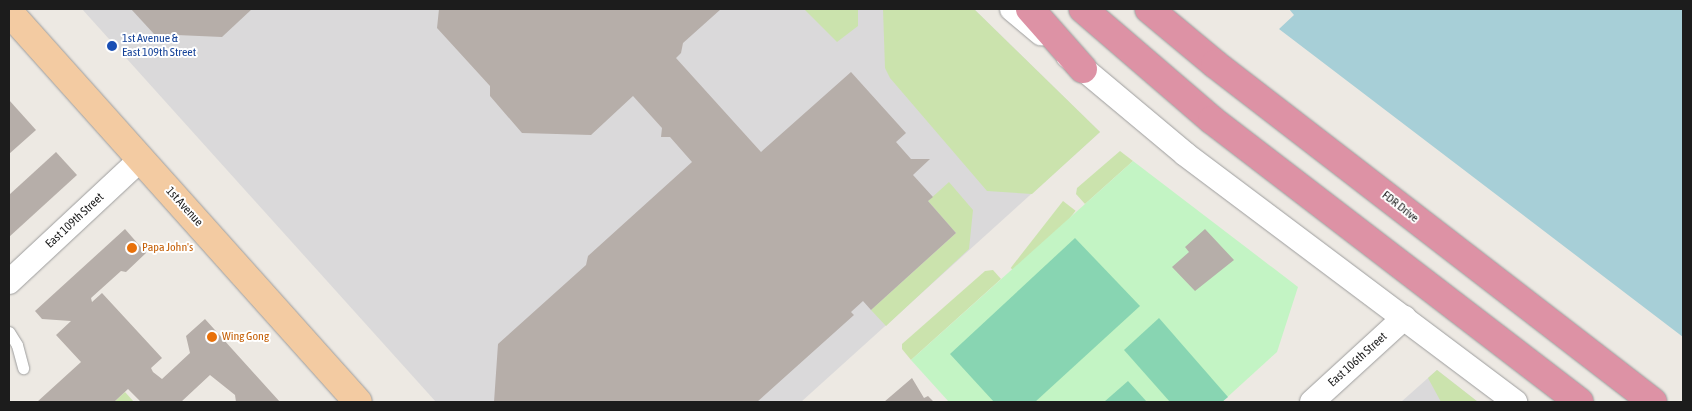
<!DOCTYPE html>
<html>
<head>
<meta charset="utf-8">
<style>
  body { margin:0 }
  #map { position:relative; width:1692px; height:411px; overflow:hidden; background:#ede9e3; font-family:"Asap Condensed",sans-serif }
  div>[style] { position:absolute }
  .residential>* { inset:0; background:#dad9da }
  .grass>* { inset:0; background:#cbe3ad; transform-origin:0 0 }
  .park>* { inset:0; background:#c3f4c4 }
  .pitch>* { inset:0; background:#88d5b2 }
  .water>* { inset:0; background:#a7cfd7 }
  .building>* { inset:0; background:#b6aea9 }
  .roads { filter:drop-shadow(0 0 1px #9d9d9d) drop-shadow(0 0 1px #9d9d9d) }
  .lane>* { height:11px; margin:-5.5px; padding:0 5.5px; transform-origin:5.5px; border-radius:5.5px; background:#fff }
  .street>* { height:24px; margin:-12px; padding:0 12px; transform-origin:12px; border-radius:12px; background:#fff }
  .primary>* { height:28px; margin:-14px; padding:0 14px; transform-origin:14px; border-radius:14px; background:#f3cba2 }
  .highway>* { height:28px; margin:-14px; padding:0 14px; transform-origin:14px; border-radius:14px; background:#dd92a5 }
  .dots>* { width:14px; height:14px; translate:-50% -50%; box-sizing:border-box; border:2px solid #fff; border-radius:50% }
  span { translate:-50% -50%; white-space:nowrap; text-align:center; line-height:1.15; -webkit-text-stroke:4px #fff; paint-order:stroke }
  .transit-label { font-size:12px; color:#164399 }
  .left { translate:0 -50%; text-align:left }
  .street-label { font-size:12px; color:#1c1c1c }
  .food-label { font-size:12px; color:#c56008 }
  .frame { position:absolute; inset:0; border:10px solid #1c1c1c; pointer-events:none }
</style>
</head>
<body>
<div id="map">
  <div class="residential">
    <i style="clip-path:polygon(82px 9px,974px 9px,1100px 132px,801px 402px,436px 402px)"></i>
    <i style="clip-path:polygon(1437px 370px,1478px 402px,1401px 402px)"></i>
  </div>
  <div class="grass">
    <i style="clip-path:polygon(804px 9px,858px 9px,858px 26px,837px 42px)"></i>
    <i style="clip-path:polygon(883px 9px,974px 9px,1100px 132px,1032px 194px,987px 191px,890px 78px,885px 68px)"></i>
    <i style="clip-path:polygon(1120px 151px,1133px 161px,1085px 204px,1076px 194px,1077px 188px)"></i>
    <i style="clip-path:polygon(949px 182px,973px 210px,969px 249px,886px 326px,871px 310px,956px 233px,928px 201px)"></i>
    <i style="left:1063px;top:201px;width:16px;height:85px;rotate:38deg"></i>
    <i style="clip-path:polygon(993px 270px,1001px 279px,911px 360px,902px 349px,902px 344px,985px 271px)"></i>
    <i style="clip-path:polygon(1437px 370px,1478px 402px,1441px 402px,1428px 378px)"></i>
    <i style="clip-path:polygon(125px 392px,134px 402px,114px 402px)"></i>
  </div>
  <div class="park">
    <i style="clip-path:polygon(1133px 161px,1298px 287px,1277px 352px,1222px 402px,949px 402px,911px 360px)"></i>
  </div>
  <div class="pitch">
    <i style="clip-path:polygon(1075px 238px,1140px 306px,1035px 402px,994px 402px,950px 354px)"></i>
    <i style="clip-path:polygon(1159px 318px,1228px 397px,1222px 402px,1170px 402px,1124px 350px)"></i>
    <i style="clip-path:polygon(1128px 381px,1147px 402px,1104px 402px)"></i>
  </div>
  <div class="water">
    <i style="clip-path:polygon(1289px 9px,1683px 9px,1683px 337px,1279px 29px,1294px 15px)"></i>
  </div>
  <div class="building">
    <i style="clip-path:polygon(131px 9px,252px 9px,222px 37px,154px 34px)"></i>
    <i style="clip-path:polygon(439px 9px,721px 9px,683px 43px,681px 53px,676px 58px,761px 152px,851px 72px,906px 133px,896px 142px,911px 159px,930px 159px,913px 175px,933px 197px,928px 201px,956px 233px,871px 310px,863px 301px,851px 312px,854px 315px,757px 402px,494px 402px,498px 344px,586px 265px,588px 256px,692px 162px,670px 137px,661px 137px,662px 128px,633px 96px,591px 135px,522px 133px,490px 96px,490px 86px,437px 28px)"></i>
    <i style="clip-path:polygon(9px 100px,36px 130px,9px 154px)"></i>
    <i style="clip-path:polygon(56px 152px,77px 175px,9px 237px,9px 195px)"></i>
    <i style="clip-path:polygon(125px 229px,146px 253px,126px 272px,121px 271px,91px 298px,92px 302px,102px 293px,162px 358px,151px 368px,153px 372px,162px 379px,190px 353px,186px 336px,205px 319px,280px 402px,236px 402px,235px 395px,210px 375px,181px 402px,141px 402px,128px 389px,114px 402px,37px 402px,81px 362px,56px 335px,71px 321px,42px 319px,35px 311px)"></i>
    <i style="clip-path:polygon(1205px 229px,1234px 260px,1195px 291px,1172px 267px,1189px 252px,1185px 247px)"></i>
    <i style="clip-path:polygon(912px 378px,924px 398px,928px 396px,934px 402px,884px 402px)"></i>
  </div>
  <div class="roads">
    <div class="lane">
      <i style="left:9px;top:332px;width:15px;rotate:58deg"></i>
      <i style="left:17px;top:345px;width:24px;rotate:75deg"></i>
    </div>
    <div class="street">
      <i style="left:1012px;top:9px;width:38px;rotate:40deg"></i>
      <i style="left:1068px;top:56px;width:153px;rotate:39.9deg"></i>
      <i style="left:1185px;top:154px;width:413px;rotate:36.9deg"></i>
      <i style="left:9px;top:282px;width:180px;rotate:-43deg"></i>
      <i style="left:1312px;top:402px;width:125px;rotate:-42.4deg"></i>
    </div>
    <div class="primary">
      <i style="left:9px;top:12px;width:523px;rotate:48.18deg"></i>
    </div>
    <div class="highway">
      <i style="left:1030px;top:9px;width:80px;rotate:48.5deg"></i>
      <i style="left:1083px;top:9px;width:170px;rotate:40.7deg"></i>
      <i style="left:1212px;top:120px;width:463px;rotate:37.5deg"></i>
      <i style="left:1149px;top:9px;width:86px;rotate:39.8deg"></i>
      <i style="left:1215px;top:64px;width:553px;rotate:37.66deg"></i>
    </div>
  </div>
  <div class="dots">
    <i style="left:112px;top:46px;background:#1a4fb4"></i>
    <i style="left:132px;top:248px;background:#e8710a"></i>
    <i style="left:212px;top:337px;background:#e8710a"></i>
  </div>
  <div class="transit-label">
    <span class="left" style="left:122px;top:46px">1st Avenue &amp;<br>East 109th Street</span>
  </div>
  <div class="street-label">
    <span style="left:184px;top:207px;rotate:48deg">1st Avenue</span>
    <span style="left:1400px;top:207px;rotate:38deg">FDR Drive</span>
    <span style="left:75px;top:221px;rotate:-43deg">East 109th Street</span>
    <span style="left:1358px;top:360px;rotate:-42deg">East 106th Street</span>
  </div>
  <div class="food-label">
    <span class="left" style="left:142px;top:248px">Papa John's</span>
    <span class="left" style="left:222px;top:337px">Wing Gong</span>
  </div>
  <div class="frame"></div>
</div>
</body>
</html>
